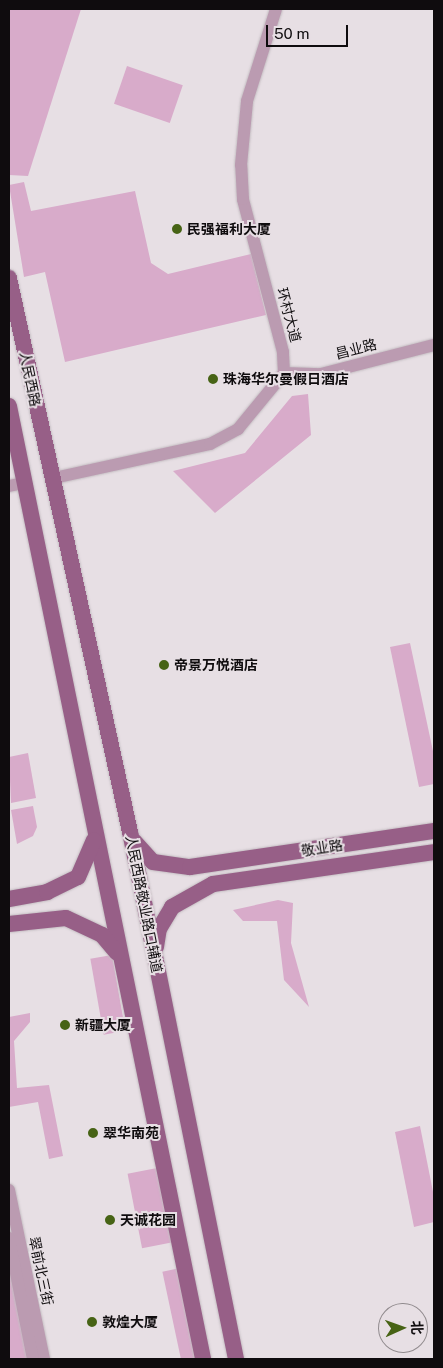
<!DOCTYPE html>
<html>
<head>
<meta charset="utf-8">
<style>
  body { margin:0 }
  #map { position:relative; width:443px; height:1368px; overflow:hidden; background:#e7dfe4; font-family:"Public Sans","Noto Sans SC",sans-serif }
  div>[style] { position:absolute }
  .green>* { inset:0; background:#d8abca; transform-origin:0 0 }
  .roads { filter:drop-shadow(0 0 1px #c4bdc2) drop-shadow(0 0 1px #c4bdc2) }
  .minor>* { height:12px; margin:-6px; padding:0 6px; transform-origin:6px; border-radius:6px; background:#bb9bb1 }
  .major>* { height:16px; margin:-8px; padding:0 8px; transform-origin:8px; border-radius:8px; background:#975f87 }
  .dots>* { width:14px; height:14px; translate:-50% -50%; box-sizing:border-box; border:2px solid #e7dfe4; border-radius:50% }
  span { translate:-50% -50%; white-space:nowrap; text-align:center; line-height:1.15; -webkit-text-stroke:4px #e7dfe4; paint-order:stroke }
  .poi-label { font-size:14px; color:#0f0c0e; font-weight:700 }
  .left { translate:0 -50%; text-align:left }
  .street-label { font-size:14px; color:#0f0c0e }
  .frame { position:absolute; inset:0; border:10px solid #0f0c0e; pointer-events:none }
  .north { position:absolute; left:378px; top:1303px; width:50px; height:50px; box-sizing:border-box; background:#e7dfe4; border:1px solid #918b8e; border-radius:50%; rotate:88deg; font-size:14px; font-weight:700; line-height:20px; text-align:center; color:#0f0c0e }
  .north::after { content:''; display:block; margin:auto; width:18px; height:22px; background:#476315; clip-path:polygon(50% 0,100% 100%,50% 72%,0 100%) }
  .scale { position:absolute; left:266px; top:25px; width:82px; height:22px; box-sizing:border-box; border:2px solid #0f0c0e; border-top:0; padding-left:6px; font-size:15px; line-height:18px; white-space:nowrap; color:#0f0c0e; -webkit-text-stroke:4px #e7dfe4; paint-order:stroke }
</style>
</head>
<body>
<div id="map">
  <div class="green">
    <i style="clip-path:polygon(9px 9px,81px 9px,28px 176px,9px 175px)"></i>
    <i style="left:127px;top:66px;width:59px;height:40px;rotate:19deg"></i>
    <i style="clip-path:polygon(24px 182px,31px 211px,135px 191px,151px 263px,168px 274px,251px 254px,266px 315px,65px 362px,45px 272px,24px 277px,9px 185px)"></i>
    <i style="clip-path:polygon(308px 394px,311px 435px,215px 513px,173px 471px,245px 453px,292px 396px)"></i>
    <i style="clip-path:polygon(410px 643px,434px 756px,434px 784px,419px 787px,390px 647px)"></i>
    <i style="clip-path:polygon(28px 753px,36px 798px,11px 803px,9px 757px)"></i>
    <i style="clip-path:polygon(33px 806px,37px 827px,33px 836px,17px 844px,11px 810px)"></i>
    <i style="clip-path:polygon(278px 900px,293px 903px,291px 943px,309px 1007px,284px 980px,277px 921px,243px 921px,233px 910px)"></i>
    <i style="left:112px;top:955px;width:77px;height:22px;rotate:80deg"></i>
    <i style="clip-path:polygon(30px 1013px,30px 1022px,14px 1041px,17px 1088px,49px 1085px,63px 1156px,49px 1159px,38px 1102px,9px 1107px,9px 1017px)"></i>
    <i style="clip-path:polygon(420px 1126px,434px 1197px,434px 1222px,414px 1227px,395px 1132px)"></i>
    <i style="left:157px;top:1168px;width:76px;height:30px;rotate:79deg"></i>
    <i style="clip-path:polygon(9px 1268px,29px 1359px,9px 1359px)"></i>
    <i style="left:180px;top:1268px;width:93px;height:18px;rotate:78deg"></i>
  </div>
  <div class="roads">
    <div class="minor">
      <i style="left:284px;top:373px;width:37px;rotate:2deg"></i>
      <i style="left:321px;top:374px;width:117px;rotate:-14.4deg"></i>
      <i style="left:54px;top:478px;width:160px;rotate:-12.3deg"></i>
      <i style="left:210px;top:444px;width:32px;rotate:-28deg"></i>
      <i style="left:238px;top:429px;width:72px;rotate:-50.6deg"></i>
      <i style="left:284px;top:373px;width:21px;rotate:-93deg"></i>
      <i style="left:283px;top:352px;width:158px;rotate:-104.7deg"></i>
      <i style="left:243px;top:199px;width:34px;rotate:-93deg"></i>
      <i style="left:241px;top:165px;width:64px;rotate:-84.6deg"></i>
      <i style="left:247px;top:101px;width:96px;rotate:-72.5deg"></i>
      <i style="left:9px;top:486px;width:14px;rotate:-12deg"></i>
      <i style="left:9px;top:1190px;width:173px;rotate:78.3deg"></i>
      <i style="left:9px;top:1238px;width:123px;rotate:78.8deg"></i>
    </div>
    <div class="major">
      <i style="left:9px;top:278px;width:567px;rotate:77.68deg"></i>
      <i style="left:130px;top:832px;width:538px;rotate:78.63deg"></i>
      <i style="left:9px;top:406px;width:973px;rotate:78.49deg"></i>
      <i style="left:134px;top:841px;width:28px;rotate:48deg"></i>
      <i style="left:153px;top:862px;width:37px;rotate:8deg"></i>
      <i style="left:190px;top:867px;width:247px;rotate:-8.4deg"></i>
      <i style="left:9px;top:899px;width:39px;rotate:-10deg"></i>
      <i style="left:47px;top:892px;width:34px;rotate:-26deg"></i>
      <i style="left:78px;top:877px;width:40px;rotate:-66.6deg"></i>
      <i style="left:9px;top:924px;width:57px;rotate:-6deg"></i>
      <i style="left:66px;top:918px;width:40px;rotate:25deg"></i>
      <i style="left:102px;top:935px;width:23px;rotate:50deg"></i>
      <i style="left:156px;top:947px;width:18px;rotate:-81deg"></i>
      <i style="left:159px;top:929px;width:26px;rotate:-59deg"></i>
      <i style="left:172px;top:907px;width:47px;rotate:-29.3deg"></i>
      <i style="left:213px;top:884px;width:223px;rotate:-8.2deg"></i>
    </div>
  </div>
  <div class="dots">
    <i style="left:177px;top:229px;background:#476315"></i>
    <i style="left:213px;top:379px;background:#476315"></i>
    <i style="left:164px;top:665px;background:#476315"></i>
    <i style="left:65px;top:1025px;background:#476315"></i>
    <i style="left:93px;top:1133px;background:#476315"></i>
    <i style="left:110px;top:1220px;background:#476315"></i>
    <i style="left:92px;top:1322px;background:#476315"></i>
  </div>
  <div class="poi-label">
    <span class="left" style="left:187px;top:229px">民强福利大厦</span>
    <span class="left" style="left:223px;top:379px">珠海华尔曼假日酒店</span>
    <span class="left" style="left:174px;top:665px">帝景万悦酒店</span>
    <span class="left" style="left:75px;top:1025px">新疆大厦</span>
    <span class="left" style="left:103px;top:1133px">翠华南苑</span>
    <span class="left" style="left:120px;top:1220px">天诚花园</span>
    <span class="left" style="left:102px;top:1322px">敦煌大厦</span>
  </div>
  <div class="street-label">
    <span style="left:289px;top:315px;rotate:75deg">环村大道</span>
    <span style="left:356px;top:349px;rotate:-14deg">昌业路</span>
    <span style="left:30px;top:379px;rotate:78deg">人民西路</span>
    <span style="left:322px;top:848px;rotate:-9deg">敬业路</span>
    <span style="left:144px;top:904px;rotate:79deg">人民西路敬业路口辅道</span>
    <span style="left:41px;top:1271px;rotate:78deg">翠前北三街</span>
  </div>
  <div class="frame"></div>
  <div class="north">北</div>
  <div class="scale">50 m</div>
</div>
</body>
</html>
